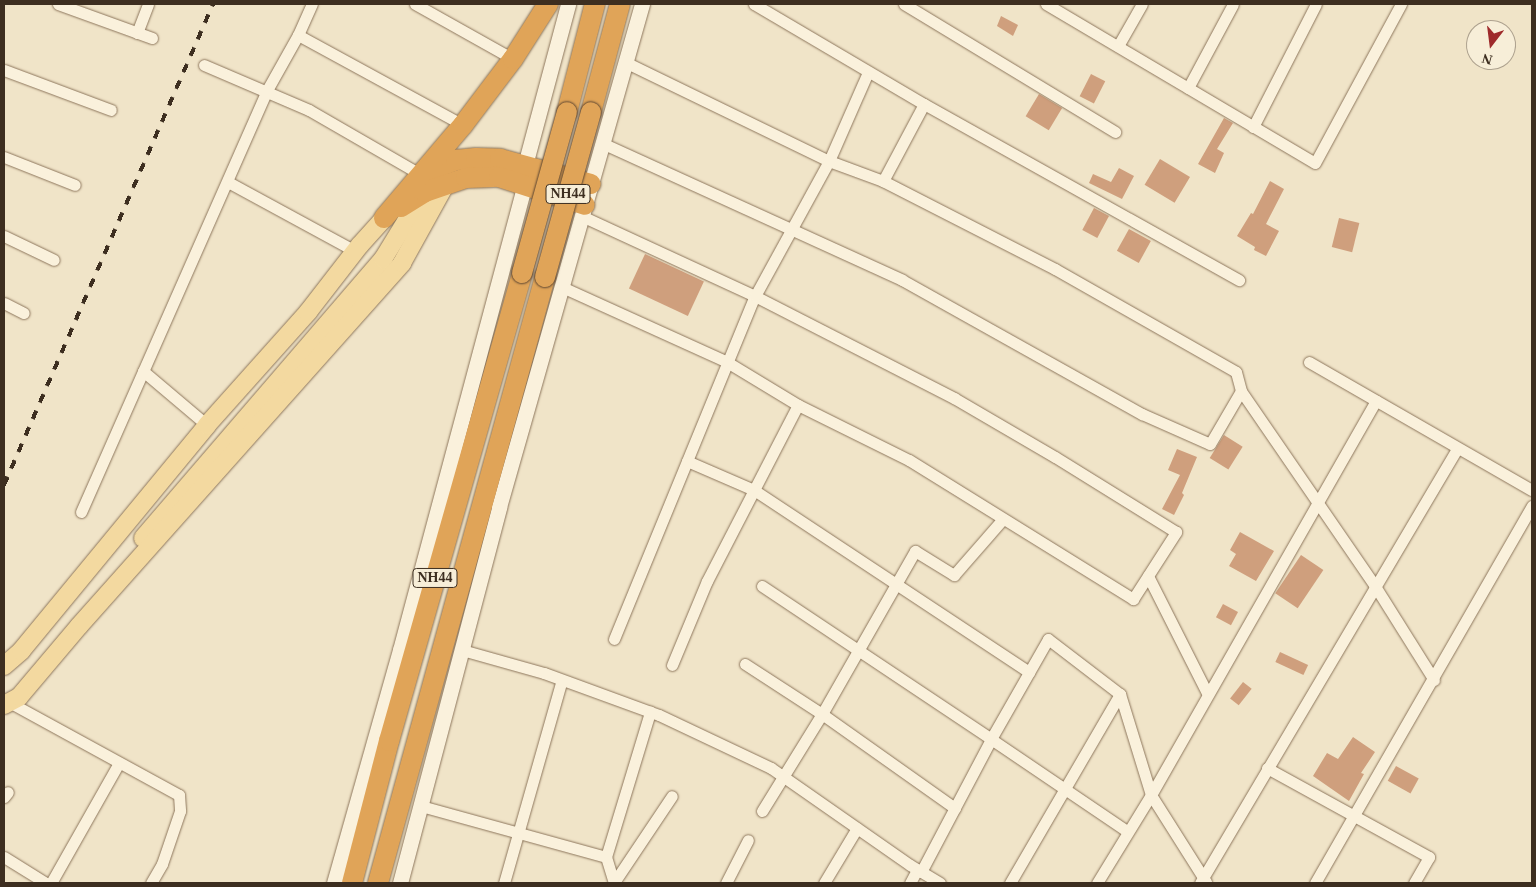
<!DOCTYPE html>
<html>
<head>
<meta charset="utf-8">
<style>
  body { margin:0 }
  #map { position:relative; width:1536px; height:887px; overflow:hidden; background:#f0e4c8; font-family:Georgia,serif }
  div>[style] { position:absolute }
  .building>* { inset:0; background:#cf9f7d; transform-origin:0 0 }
  .roads { filter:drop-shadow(0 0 1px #8d765c) drop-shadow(0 0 1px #8d765c) }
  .street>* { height:11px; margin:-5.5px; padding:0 5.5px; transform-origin:5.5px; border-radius:5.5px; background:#faf1dc }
  .secondary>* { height:15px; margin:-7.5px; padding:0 7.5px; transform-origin:7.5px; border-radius:7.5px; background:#faf1dc }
  .primary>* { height:18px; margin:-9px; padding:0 9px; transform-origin:9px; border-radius:9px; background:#f3d9a0 }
  .highway>* { height:20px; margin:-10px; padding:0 10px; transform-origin:10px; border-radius:10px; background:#e0a458 }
  .rail>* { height:4px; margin-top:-2px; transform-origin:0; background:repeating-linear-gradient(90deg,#3d2e20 0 9px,transparent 0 18px) }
  .bridges { filter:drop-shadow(0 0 1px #5b4430) drop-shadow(0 0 1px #5b4430) }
  .highway-bridge>* { height:20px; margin:-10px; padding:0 10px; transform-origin:10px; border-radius:10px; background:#e0a458 }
  span { translate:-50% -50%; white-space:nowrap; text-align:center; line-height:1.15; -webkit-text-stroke:4px #f7eed8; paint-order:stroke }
  .shield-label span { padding:1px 4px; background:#f7eed8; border:1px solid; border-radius:4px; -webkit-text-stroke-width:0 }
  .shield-label { font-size:14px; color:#3d2e20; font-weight:700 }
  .frame { position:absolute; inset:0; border:5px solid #3d2e20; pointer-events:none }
  .north { position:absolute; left:1466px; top:20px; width:50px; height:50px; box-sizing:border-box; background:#f7eed8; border:1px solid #ada18e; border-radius:50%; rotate:195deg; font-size:14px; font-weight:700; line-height:20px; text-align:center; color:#3d2e20 }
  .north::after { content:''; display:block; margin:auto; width:18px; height:22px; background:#9e2a2b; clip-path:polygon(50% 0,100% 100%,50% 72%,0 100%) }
</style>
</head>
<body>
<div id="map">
  <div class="building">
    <i style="clip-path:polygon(1001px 16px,1018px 25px,1013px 36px,997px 26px)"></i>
    <i style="left:1091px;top:74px;width:16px;height:25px;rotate:27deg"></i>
    <i style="left:1039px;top:94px;width:27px;height:26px;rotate:31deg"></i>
    <i style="clip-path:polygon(1224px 118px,1233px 123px,1217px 149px,1224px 153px,1215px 173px,1198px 164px)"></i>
    <i style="left:1160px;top:159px;width:35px;height:30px;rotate:31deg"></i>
    <i style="clip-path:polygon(1119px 168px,1134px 176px,1122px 199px,1089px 183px,1093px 174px,1111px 182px)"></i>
    <i style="clip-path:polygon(1270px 181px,1284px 189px,1266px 224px,1279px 231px,1266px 256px,1254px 250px,1255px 247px,1237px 236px,1251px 213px,1253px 214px)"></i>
    <i style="left:1094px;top:208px;width:17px;height:25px;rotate:28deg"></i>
    <i style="left:1339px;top:218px;width:21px;height:30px;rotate:14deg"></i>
    <i style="left:1129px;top:229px;width:25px;height:25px;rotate:29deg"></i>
    <i style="left:645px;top:254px;width:65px;height:38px;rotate:25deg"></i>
    <i style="left:1224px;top:435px;width:22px;height:27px;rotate:32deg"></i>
    <i style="clip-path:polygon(1177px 449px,1197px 457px,1182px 493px,1184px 495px,1174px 515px,1162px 509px,1180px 475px,1168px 470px)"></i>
    <i style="clip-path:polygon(1240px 532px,1274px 551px,1256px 581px,1229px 566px,1236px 554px,1230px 550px)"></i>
    <i style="left:1301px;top:555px;width:27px;height:46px;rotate:34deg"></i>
    <i style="left:1223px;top:604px;width:17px;height:15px;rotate:28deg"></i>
    <i style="left:1280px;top:652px;width:31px;height:11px;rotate:25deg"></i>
    <i style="left:1243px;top:682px;width:11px;height:21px;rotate:38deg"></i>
    <i style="clip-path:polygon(1353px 737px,1375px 752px,1361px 773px,1364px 774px,1349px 801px,1313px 776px,1327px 753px,1338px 759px)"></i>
    <i style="left:1396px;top:766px;width:26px;height:17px;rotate:29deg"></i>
  </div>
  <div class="roads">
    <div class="street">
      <i style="left:58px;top:4px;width:100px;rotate:19.9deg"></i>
      <i style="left:415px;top:4px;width:112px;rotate:29.3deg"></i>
      <i style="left:754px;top:4px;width:197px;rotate:30.5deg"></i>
      <i style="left:924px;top:104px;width:361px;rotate:29.2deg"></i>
      <i style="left:904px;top:4px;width:247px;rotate:31.2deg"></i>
      <i style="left:1046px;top:4px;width:312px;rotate:30.6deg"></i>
      <i style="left:1315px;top:163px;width:181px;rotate:-61.6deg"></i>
      <i style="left:137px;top:33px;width:31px;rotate:-69deg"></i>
      <i style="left:298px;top:35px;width:188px;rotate:28.6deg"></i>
      <i style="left:1118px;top:46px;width:48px;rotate:-60.3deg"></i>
      <i style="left:625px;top:62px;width:227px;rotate:25.9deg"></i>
      <i style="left:829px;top:161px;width:58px;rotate:20.3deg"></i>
      <i style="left:883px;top:181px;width:193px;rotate:27.1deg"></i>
      <i style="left:1055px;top:269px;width:208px;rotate:29.6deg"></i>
      <i style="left:1236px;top:372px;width:20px;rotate:75deg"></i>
      <i style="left:1241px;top:391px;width:237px;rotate:55.5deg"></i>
      <i style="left:1375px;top:586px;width:111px;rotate:57.9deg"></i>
      <i style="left:204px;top:65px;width:114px;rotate:23.2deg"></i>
      <i style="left:309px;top:110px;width:128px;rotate:30deg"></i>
      <i style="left:4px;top:70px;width:114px;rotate:20.5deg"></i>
      <i style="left:1188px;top:88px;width:95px;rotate:-61.8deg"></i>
      <i style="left:1253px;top:127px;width:138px;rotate:-62.9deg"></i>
      <i style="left:602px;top:143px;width:330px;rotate:24.5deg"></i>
      <i style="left:902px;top:280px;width:275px;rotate:29.2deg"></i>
      <i style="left:1142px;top:414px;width:74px;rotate:23.8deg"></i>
      <i style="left:1210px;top:444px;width:61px;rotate:-59.7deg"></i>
      <i style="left:4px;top:157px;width:76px;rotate:21.5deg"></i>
      <i style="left:883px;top:181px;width:87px;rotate:-62deg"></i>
      <i style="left:228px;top:182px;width:145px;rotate:28.5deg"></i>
      <i style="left:4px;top:236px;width:55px;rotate:25.6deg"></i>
      <i style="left:562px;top:287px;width:181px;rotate:24.4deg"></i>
      <i style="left:727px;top:362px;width:83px;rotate:31.2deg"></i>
      <i style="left:798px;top:405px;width:124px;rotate:26.4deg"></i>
      <i style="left:909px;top:460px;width:264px;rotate:31.8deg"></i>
      <i style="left:1133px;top:599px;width:80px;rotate:-57.3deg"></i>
      <i style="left:1176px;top:532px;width:142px;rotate:-148.2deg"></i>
      <i style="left:1055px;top:457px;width:117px;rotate:-149.7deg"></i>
      <i style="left:954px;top:398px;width:224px;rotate:-152.9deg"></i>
      <i style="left:755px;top:296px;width:191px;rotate:-155.2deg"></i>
      <i style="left:4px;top:303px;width:22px;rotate:27deg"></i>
      <i style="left:1309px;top:362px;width:257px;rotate:29.9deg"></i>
      <i style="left:143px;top:371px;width:84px;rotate:40.2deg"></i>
      <i style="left:687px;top:461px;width:73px;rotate:23.4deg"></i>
      <i style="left:754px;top:490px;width:330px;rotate:33.5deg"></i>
      <i style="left:81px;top:512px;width:459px;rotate:-66.2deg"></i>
      <i style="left:266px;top:92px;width:65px;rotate:-60.7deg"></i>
      <i style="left:298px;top:35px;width:34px;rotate:-66deg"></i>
      <i style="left:1148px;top:576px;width:131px;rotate:63.2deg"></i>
      <i style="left:762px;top:586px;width:275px;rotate:33.7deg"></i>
      <i style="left:991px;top:739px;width:115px;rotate:-60.3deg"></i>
      <i style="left:1048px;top:639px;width:91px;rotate:37.4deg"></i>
      <i style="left:1120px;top:694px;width:219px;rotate:120.2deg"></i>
      <i style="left:614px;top:639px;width:371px;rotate:-67.7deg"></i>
      <i style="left:755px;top:296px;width:154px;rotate:-61.3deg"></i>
      <i style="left:829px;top:161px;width:97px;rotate:-66.3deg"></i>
      <i style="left:462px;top:650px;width:85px;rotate:15.7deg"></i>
      <i style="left:544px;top:673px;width:122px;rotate:20.1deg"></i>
      <i style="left:659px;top:715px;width:124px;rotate:25.3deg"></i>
      <i style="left:771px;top:768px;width:169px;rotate:34.9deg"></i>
      <i style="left:910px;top:865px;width:35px;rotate:31deg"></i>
      <i style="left:745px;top:664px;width:92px;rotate:33deg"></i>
      <i style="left:822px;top:714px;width:163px;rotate:35.3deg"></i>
      <i style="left:672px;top:665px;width:91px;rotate:-67.4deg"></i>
      <i style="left:707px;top:581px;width:198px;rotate:-62.7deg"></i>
      <i style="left:1120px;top:694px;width:106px;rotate:72.9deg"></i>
      <i style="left:1151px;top:795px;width:103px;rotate:57.7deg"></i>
      <i style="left:7px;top:705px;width:4px;rotate:-56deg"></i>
      <i style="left:9px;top:702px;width:194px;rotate:28.7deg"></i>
      <i style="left:179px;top:795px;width:16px;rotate:86deg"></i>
      <i style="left:180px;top:811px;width:56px;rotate:108.8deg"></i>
      <i style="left:162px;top:864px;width:22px;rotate:120deg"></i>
      <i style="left:1267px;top:768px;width:185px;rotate:28.8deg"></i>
      <i style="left:1429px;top:857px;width:30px;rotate:120deg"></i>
      <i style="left:4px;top:797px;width:6px;rotate:-51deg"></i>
      <i style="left:421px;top:806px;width:192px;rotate:15.4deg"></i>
      <i style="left:762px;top:811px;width:114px;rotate:-58.3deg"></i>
      <i style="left:822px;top:714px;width:188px;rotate:-60.3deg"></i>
      <i style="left:915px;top:551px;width:46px;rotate:31.6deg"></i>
      <i style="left:954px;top:575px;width:73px;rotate:-48.9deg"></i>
      <i style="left:4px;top:857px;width:49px;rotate:31.8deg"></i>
      <i style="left:921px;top:872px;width:150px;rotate:-62.2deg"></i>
      <i style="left:991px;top:739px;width:164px;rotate:34.1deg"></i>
      <i style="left:615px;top:881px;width:102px;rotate:-56.2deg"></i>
      <i style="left:51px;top:883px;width:138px;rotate:-60.5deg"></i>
      <i style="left:504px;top:883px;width:211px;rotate:-74.1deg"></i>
      <i style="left:614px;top:883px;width:27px;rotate:-107deg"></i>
      <i style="left:606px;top:857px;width:152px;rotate:-73.1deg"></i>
      <i style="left:726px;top:883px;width:48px;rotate:-62.9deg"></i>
      <i style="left:824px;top:883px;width:64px;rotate:-59deg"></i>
      <i style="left:910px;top:883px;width:15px;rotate:-62deg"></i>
      <i style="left:1097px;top:883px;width:103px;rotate:-58.5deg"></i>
      <i style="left:1151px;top:795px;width:454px;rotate:-60.3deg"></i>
      <i style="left:1200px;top:883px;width:504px;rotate:-59.37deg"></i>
      <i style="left:1315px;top:883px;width:435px;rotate:-60.1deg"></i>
    </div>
    <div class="secondary">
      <i style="left:334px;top:883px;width:242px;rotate:-74.2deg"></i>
      <i style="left:400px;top:650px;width:482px;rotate:-75deg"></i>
      <i style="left:525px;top:184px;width:19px;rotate:-90deg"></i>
      <i style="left:525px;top:165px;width:167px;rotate:-75deg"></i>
      <i style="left:400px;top:883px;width:389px;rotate:-75.2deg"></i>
      <i style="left:499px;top:507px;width:523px;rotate:-74.13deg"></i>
    </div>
    <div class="primary">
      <i style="left:143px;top:538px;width:368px;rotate:-49.3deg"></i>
      <i style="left:383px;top:259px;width:79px;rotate:-58.5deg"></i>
      <i style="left:4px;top:666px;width:23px;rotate:-41deg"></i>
      <i style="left:21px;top:651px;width:293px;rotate:-50.5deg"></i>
      <i style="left:207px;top:425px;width:152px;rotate:-48.2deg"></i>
      <i style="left:308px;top:312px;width:85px;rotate:-52.2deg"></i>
      <i style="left:360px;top:245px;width:36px;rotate:-48deg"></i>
      <i style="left:4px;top:705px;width:17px;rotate:-28deg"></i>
      <i style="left:19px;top:697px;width:93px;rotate:-49.8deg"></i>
      <i style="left:79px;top:626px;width:486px;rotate:-48.3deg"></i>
      <i style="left:402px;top:263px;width:89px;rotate:-61.1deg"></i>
    </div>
    <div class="highway">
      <i style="left:567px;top:112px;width:112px;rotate:-75.5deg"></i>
      <i style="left:591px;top:112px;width:112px;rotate:-75deg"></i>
      <i style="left:424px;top:173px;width:35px;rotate:-22deg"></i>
      <i style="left:456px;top:160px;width:20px;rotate:-6deg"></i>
      <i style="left:476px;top:158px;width:24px;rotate:2deg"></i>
      <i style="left:500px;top:159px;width:94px;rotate:15.4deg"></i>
      <i style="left:401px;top:207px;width:28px;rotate:-32deg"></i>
      <i style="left:425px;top:192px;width:43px;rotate:-18.9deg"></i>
      <i style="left:466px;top:178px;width:33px;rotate:-2deg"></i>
      <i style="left:499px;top:177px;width:90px;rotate:18deg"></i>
      <i style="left:384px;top:218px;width:122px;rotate:-49.7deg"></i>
      <i style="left:463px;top:125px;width:83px;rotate:-52.9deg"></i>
      <i style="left:513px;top:59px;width:65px;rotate:-57.5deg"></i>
      <i style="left:352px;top:883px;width:147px;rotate:-75.4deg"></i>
      <i style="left:389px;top:741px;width:487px;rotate:-74.1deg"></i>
      <i style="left:378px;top:883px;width:629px;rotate:-74.59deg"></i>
    </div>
  </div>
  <div class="rail">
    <i style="left:4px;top:485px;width:524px;rotate:-66.51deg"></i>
  </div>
  <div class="bridges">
    <div class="highway-bridge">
      <i style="left:522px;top:273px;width:167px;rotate:-74.4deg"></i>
      <i style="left:545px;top:277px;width:171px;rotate:-74.4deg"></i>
    </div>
  </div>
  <div class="shield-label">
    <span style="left:568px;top:194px">NH44</span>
    <span style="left:435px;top:578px">NH44</span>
  </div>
  <div class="frame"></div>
  <div class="north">N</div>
</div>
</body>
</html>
